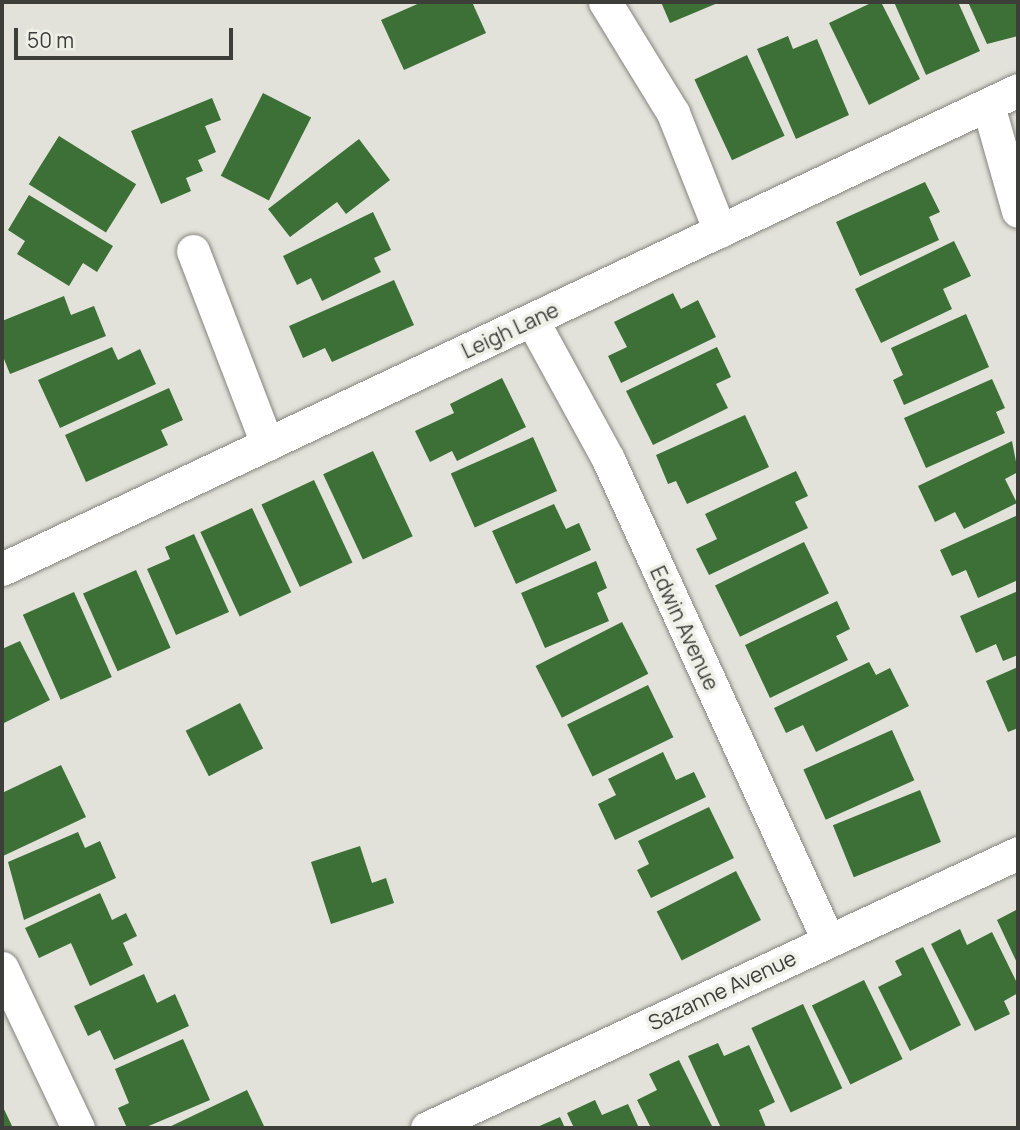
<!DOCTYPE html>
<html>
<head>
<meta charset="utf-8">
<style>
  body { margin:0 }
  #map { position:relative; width:1020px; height:1130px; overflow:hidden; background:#e2e2db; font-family:Manrope,sans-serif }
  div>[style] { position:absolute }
  .building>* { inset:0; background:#3c7036; transform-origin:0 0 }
  .roads { filter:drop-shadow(0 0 2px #84857e) drop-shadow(0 0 2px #84857e) }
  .minor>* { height:33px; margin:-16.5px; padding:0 16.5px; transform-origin:16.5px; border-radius:16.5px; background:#fff }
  span { translate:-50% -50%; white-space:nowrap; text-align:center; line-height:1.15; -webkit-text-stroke:7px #eff0e8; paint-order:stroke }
  .street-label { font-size:21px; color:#3d3d3a }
  .frame { position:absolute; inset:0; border:4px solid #3d3d3a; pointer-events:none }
  .scale { position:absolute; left:14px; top:28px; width:219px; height:32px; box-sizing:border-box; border:4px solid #3d3d3a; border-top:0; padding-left:9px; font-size:21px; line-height:24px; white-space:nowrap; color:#3d3d3a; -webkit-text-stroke:5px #eff0e8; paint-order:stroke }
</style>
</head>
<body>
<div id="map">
  <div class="building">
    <i style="clip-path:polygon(422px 2px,472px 2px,486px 33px,404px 70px,381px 20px)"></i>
    <i style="clip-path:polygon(661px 2px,720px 2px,670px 23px)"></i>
    <i style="clip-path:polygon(873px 2px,881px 2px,920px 79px,869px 105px,829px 23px)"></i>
    <i style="clip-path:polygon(894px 2px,958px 2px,980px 51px,926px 75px)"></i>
    <i style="clip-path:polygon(968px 2px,1018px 2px,1018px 36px,987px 44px)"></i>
    <i style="clip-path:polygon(788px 36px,793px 49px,817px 39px,849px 115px,796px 139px,757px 49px)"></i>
    <i style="left:747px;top:55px;width:89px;height:58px;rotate:65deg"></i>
    <i style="left:263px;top:93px;width:54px;height:93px;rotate:27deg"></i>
    <i style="clip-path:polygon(212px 98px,221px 120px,205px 126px,216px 152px,198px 160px,203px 171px,186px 178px,191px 191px,161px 204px,131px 131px)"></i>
    <i style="left:59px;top:136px;width:91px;height:57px;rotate:32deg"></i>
    <i style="clip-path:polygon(359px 139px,390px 180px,346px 214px,337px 202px,290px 237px,268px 209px)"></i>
    <i style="clip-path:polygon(925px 182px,940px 212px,929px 217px,939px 240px,860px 276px,836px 222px)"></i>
    <i style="clip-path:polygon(29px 195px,113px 246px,97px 272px,83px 263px,69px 286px,17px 254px,25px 241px,8px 230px)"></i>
    <i style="clip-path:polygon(373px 212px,391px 250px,374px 258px,381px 272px,322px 301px,311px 278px,297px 285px,283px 256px)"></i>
    <i style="clip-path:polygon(954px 241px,971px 276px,943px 289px,952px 309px,881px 343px,855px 289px)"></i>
    <i style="clip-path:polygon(394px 280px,414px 325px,332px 362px,325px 348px,303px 358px,289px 326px)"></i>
    <i style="clip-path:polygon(673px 293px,681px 309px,698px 300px,716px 337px,621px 383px,608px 356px,627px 347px,614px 322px)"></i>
    <i style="clip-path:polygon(64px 296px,71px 315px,94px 306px,106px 336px,10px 374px,2px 354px,2px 321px)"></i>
    <i style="clip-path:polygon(966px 314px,989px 367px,904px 405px,893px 380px,903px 375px,891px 348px)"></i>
    <i style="clip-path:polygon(112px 347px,118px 360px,140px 349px,156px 384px,60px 428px,38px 380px)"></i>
    <i style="clip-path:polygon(717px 347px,731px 377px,716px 384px,728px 408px,653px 445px,626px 391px)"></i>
    <i style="clip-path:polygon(502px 378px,526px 427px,457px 461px,452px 451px,430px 462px,415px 431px,454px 413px,450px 404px)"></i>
    <i style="clip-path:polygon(992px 379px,1005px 408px,996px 412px,1005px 433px,926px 468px,904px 418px)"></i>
    <i style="clip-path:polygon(169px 388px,183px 420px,161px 430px,168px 445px,86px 482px,65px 435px)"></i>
    <i style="clip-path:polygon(745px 415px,769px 467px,687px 504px,676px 481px,668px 484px,656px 455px)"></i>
    <i style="left:533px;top:437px;width:59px;height:90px;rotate:66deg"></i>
    <i style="clip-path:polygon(1012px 441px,1018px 472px,1005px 479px,1017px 503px,964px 529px,955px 512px,935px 522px,918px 486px)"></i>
    <i style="left:373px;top:451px;width:94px;height:55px;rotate:65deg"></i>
    <i style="clip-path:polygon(796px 471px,808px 496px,795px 502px,808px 528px,709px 575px,696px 549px,717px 539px,705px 514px)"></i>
    <i style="left:314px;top:480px;width:91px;height:58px;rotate:65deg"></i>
    <i style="clip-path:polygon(554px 504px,566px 529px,579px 523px,591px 550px,516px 584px,492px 531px)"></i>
    <i style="left:252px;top:508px;width:93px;height:57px;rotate:65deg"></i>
    <i style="clip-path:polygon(1018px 515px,1018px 580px,978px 598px,966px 570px,952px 576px,940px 550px)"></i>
    <i style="clip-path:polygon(194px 534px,229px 612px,176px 635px,147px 569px,170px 559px,165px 547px)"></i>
    <i style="left:804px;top:542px;width:57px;height:99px;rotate:64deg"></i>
    <i style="clip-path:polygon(596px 561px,607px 588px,597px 593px,609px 621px,545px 648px,521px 593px)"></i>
    <i style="left:136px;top:570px;width:85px;height:58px;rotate:66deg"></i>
    <i style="clip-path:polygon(1018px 591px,1018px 655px,1003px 661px,996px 644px,976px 653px,960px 616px)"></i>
    <i style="left:74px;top:592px;width:93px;height:56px;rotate:66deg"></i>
    <i style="clip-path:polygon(837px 601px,850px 629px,836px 636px,848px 660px,770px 698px,745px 645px)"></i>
    <i style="left:622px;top:622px;width:58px;height:97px;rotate:63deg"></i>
    <i style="clip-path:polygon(20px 641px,50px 700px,2px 724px,2px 649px)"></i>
    <i style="clip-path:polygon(869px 662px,876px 675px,890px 668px,909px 706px,816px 752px,803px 725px,786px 733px,774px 708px)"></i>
    <i style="clip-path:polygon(1018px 667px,1018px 728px,1008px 732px,986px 681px)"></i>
    <i style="left:648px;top:685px;width:58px;height:90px;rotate:64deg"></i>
    <i style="left:240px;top:703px;width:51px;height:61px;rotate:63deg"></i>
    <i style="left:892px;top:730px;width:55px;height:97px;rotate:66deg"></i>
    <i style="clip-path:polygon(663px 752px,676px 780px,694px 772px,706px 797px,615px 840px,598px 804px,616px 795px,608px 779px)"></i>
    <i style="clip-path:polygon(61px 765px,86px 817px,3px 856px,2px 793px)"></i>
    <i style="left:920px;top:790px;width:56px;height:94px;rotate:68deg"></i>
    <i style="clip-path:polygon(709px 807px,734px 858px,651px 898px,637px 870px,649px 864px,638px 841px)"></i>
    <i style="clip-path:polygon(78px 832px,85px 848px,100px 841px,116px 878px,24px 920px,8px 862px)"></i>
    <i style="clip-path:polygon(360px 846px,372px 883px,386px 878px,394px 903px,331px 924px,311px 862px)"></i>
    <i style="left:736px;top:871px;width:55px;height:89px;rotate:63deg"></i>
    <i style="clip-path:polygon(100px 893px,112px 920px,126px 913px,137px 936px,123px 943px,133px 965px,90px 986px,71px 943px,39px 958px,25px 928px)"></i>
    <i style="clip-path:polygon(1018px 909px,1018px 965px,997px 920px)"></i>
    <i style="clip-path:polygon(960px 929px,967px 945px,992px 932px,1018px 985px,1018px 993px,1004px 1001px,1010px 1014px,975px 1031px,931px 944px)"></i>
    <i style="clip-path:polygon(923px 947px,961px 1025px,910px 1051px,878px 987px,902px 975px,895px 961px)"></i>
    <i style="clip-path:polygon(144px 974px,157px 1003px,175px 994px,189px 1026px,114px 1060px,100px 1030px,88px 1036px,74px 1006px)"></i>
    <i style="left:864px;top:980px;width:88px;height:58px;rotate:64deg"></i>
    <i style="left:803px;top:1004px;width:93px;height:57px;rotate:65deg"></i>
    <i style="clip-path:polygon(183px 1039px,210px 1100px,144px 1128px,127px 1128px,118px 1108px,129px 1103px,115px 1069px)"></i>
    <i style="clip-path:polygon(718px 1043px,724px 1056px,749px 1045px,775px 1102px,759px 1110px,766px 1127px,721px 1128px,688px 1056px)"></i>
    <i style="clip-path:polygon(679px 1060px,713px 1128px,651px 1128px,637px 1100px,657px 1090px,649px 1074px)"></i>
    <i style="clip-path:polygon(247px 1090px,264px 1126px,167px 1128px)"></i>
    <i style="clip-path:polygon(595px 1100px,602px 1115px,628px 1104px,639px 1128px,574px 1128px,567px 1113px)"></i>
    <i style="clip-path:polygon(2px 1105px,13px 1128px,2px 1128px)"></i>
    <i style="clip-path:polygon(560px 1117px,565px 1128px,535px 1128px)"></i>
  </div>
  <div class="roads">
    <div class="minor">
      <i style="left:605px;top:2px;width:130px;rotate:58.5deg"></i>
      <i style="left:673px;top:113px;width:127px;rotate:68.3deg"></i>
      <i style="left:988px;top:105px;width:110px;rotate:74.2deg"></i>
      <i style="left:193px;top:251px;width:207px;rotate:69deg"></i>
      <i style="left:532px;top:320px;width:158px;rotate:61.3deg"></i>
      <i style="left:608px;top:459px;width:529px;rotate:65.42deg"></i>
      <i style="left:2px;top:569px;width:1123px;rotate:-25.24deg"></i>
      <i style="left:2px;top:968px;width:177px;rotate:64.6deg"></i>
      <i style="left:427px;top:1128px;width:652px;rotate:-24.95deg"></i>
    </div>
  </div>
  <div class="street-label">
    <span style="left:510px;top:330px;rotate:-25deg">Leigh Lane</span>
    <span style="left:685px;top:628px;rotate:65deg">Edwin Avenue</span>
    <span style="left:722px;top:990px;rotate:-25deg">Sazanne Avenue</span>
  </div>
  <div class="frame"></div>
  <div class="scale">50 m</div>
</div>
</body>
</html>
